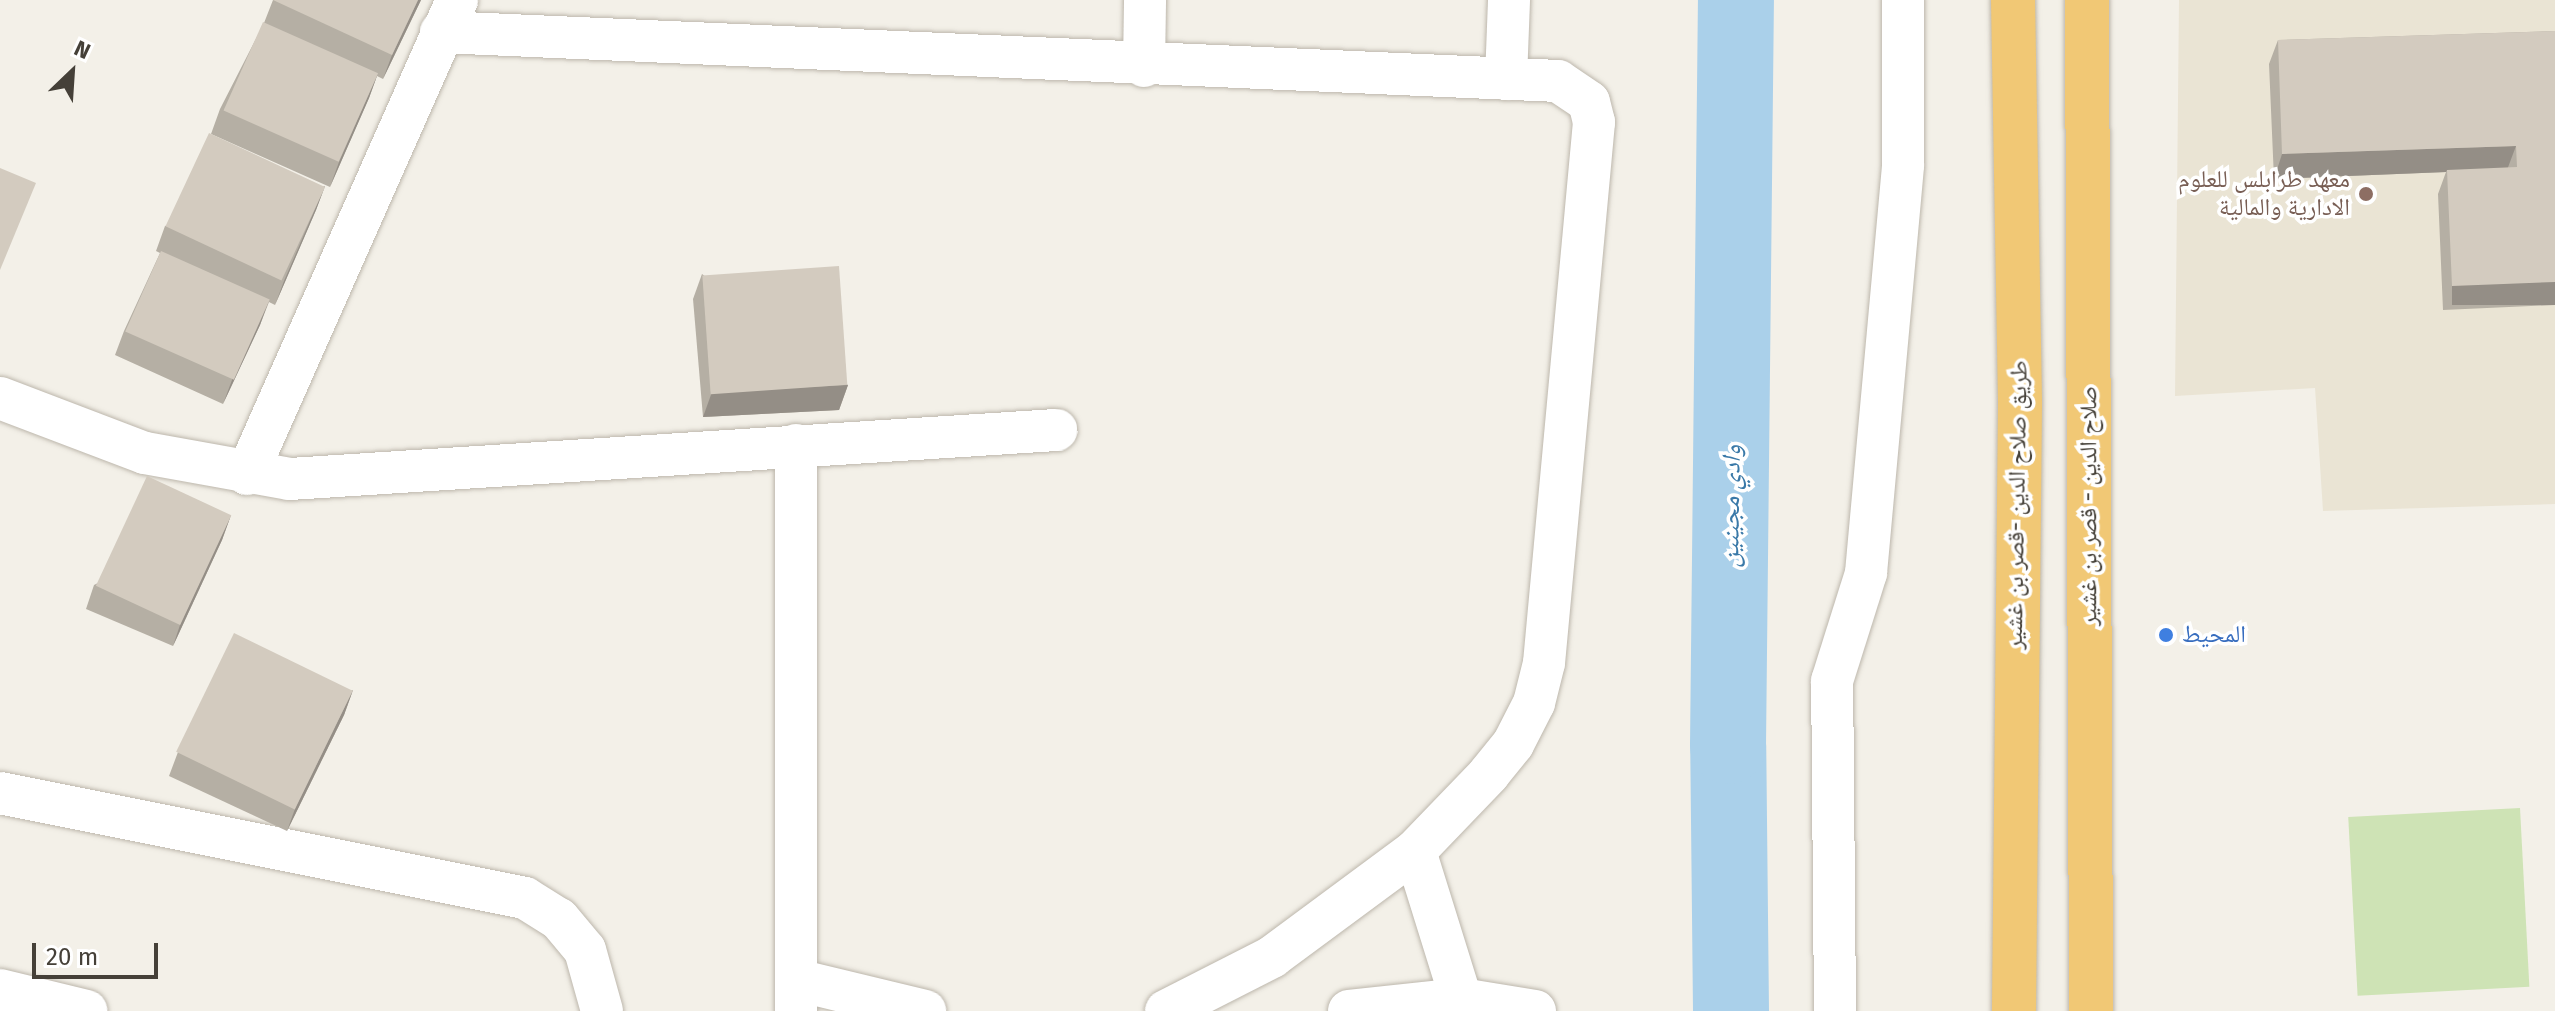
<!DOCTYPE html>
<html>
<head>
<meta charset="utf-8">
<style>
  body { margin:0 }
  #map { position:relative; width:2555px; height:1011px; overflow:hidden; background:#f3f0e8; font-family:"Fira Sans","Noto Naskh Arabic",sans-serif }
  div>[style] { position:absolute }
  .education>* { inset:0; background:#eae4d4 }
  .green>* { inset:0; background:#cee3b5; transform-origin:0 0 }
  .river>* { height:76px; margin:-38px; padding:0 38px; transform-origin:38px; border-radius:38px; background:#aad0ea }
  .roads { filter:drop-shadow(0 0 2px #bdb7ac) drop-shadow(0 0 2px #bdb7ac) }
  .street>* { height:42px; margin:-21px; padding:0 21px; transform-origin:21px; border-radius:21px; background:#fff }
  .highway>* { height:44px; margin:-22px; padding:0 22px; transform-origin:22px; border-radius:22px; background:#f1c875 }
  .wall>* { inset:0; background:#b5afa4 }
  .shaded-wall>* { inset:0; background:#948e86; transform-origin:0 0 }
  .building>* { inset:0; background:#d3cbbf; transform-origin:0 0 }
  .dots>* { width:22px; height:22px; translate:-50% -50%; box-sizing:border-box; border:4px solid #fff; border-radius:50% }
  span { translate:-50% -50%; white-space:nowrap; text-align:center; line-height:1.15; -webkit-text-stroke:7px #fff; paint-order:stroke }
  .education-label { font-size:24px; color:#785e54 }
  .right { translate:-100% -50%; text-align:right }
  .street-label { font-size:24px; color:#454038 }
  .shop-label { font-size:24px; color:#366cbe }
  .left { translate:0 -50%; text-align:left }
  .water-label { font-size:26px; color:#3a79a8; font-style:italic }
  .north { position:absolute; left:32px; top:32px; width:80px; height:80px; -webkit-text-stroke:6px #fff; paint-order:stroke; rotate:25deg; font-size:22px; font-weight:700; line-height:32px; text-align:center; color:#454038 }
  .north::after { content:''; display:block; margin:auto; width:28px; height:36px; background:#454038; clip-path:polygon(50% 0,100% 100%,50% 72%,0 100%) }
  .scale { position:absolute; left:32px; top:943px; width:126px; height:36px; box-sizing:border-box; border:4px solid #454038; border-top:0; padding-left:10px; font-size:24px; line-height:28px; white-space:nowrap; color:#454038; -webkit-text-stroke:6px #fff; paint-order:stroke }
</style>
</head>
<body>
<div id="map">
  <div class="education">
    <i style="clip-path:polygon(2179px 0,2555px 0,2555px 504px,2323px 511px,2315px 388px,2175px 396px)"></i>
  </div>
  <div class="green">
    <i style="left:2520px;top:808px;width:179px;height:172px;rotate:87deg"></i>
  </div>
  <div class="river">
    <i style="left:1731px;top:1011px;width:265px;rotate:-90.6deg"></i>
    <i style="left:1728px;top:746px;width:746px;rotate:-89.39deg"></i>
  </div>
  <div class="roads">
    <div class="street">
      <i style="left:441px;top:32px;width:1118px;rotate:2.51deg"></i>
      <i style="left:1558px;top:81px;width:37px;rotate:34deg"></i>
      <i style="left:1589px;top:102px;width:21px;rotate:76deg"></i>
      <i style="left:1594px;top:122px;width:543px;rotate:95.28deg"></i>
      <i style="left:1544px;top:663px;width:41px;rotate:104deg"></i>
      <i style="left:1534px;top:703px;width:46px;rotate:117.1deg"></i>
      <i style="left:1513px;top:744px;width:38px;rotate:129deg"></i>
      <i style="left:1489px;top:774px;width:107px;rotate:133.9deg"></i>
      <i style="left:1415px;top:851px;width:178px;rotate:143.5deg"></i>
      <i style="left:1272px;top:957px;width:119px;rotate:153deg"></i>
      <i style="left:1144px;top:66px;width:66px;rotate:-89.1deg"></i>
      <i style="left:1506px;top:79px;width:79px;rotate:-87.8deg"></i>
      <i style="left:0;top:398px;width:155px;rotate:20.8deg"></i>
      <i style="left:145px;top:453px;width:147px;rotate:10.2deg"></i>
      <i style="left:290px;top:479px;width:768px;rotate:-3.66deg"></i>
      <i style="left:247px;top:474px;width:518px;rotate:-66.1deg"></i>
      <i style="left:0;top:793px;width:535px;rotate:11.31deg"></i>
      <i style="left:525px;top:898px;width:40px;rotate:32deg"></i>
      <i style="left:559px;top:919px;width:40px;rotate:50deg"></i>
      <i style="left:585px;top:950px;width:63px;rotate:74.4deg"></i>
      <i style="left:1415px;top:851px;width:155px;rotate:72.7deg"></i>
      <i style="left:797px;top:980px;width:132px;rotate:13.6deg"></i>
      <i style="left:0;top:990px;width:89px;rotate:13.6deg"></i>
      <i style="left:796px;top:1011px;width:566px;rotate:-90deg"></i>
      <i style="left:1349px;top:1011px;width:113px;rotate:-6.1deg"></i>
      <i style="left:1461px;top:999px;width:75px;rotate:9.2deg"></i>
      <i style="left:1835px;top:1011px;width:330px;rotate:-90.5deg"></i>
      <i style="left:1832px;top:681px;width:113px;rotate:-72.5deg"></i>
      <i style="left:1866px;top:573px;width:410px;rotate:-84.8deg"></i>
      <i style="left:1903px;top:165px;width:165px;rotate:-90deg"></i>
    </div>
    <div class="highway">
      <i style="left:2013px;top:0;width:404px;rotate:89deg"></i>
      <i style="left:2020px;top:404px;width:607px;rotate:90.57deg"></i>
      <i style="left:2087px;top:0;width:1011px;rotate:89.77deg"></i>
    </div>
  </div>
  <div class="wall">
    <i style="clip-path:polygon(273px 0,421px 0,383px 79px,377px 76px,369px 98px,330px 187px,211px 134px,220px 109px,264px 23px)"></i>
    <i style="clip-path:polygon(2555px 31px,2555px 305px,2443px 310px,2438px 194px,2446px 172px,2274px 179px,2269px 64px,2278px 40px)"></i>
    <i style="clip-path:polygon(325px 186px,316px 210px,275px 305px,269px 302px,260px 325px,223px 404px,115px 355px,124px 331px,160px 253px,156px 251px,165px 226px)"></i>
    <i style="clip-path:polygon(702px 274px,848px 385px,839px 410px,703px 417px,693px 299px)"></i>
    <i style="clip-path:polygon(231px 515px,222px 540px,173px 646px,86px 609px,94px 585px)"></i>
    <i style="clip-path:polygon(353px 690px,344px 715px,287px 831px,169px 776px,178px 752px)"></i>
  </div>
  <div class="shaded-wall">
    <i style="clip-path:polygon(418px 0,421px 0,383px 79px,392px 55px)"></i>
    <i style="clip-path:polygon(378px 73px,369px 98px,330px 187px,339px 162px)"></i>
    <i style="clip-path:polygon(2516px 146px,2507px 170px,2447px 170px,2446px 172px,2274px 179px,2282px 154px)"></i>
    <i style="clip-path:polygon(325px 186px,316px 210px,275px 305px,284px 281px)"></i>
    <i style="left:2555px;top:282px;width:23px;height:103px;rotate:90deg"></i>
    <i style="clip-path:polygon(269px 300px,260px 325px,223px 404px,232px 380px)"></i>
    <i style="clip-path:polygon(848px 385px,839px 410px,703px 417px,712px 392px)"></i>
    <i style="clip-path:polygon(231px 515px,222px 540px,173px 646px,181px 622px)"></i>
    <i style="clip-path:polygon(353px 690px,344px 715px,287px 831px,296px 806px)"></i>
  </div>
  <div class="building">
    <i style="clip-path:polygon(273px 0,418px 0,392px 55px)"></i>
    <i style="left:263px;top:22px;width:126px;height:97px;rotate:24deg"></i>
    <i style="clip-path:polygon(2555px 31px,2555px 282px,2452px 286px,2447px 170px,2517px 167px,2516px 146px,2282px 154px,2278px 40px)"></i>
    <i style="left:209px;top:133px;width:128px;height:103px;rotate:25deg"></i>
    <i style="clip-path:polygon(0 168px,36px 183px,0 270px)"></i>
    <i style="left:161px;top:251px;width:119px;height:88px;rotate:24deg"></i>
    <i style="left:839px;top:266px;width:119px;height:137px;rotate:86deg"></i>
    <i style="left:147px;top:476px;width:93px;height:121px;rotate:25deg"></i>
    <i style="left:234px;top:633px;width:132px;height:132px;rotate:26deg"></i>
  </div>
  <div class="dots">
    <i style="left:2366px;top:194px;background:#8d6e63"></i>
    <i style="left:2166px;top:635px;background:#3f7fe0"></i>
  </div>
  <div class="education-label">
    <span class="right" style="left:2350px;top:194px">معهد طرابلس للعلوم<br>الادارية والمالية</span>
  </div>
  <div class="street-label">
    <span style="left:2017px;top:505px;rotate:-89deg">طريق صلاح الدين -قصر بن غشير</span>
    <span style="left:2089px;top:506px;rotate:-90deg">صلاح الدين - قصر بن غشير</span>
  </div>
  <div class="shop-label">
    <span class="left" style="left:2182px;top:635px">المحيط</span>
  </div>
  <div class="water-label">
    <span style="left:1731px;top:506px;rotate:-89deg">وادي مجينين</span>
  </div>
  <div class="north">N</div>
  <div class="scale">20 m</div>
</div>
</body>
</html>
